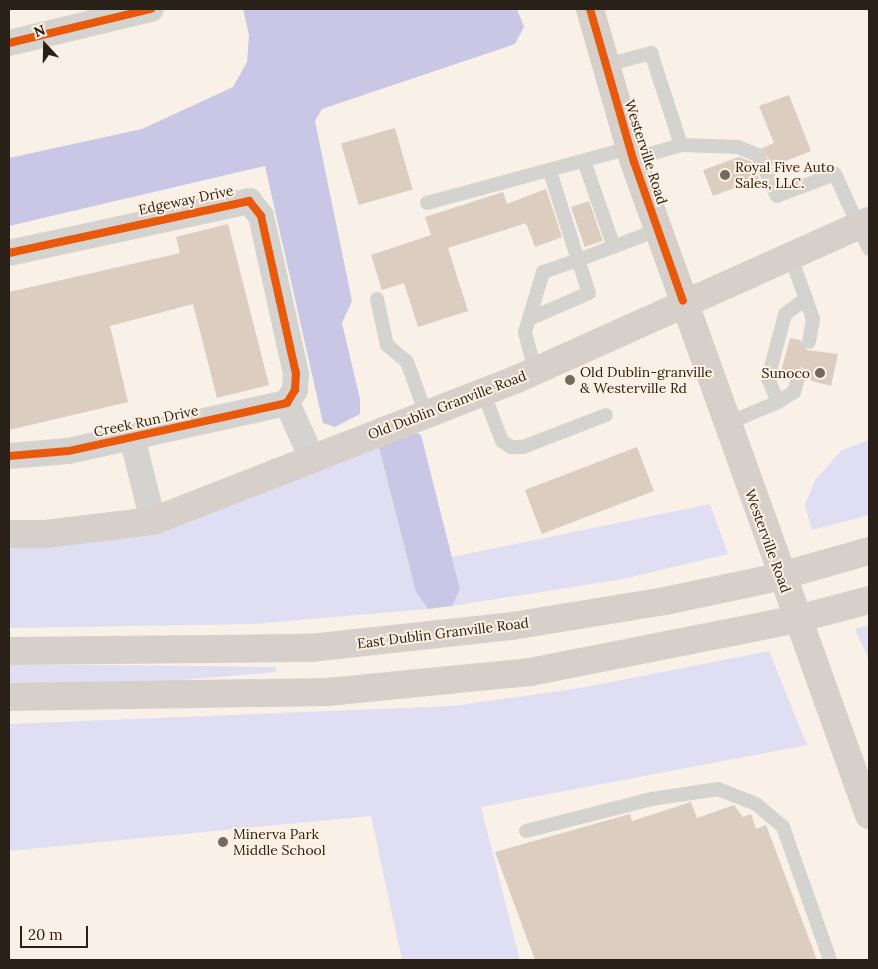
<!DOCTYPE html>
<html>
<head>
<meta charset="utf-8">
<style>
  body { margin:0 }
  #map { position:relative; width:878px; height:969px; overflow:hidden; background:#f9f0e8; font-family:Lora,serif }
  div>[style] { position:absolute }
  .green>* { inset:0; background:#e0def2 }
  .forest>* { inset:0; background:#c9c7e5 }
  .building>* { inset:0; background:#dbcdc0; transform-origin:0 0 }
  .service>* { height:14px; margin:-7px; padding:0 7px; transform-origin:7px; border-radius:7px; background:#d5d3d0 }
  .minor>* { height:26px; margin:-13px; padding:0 13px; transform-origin:13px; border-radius:13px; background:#d5d3d0 }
  .primary>* { height:28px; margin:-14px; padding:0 14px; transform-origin:14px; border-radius:14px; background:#d6cfca }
  .cycleway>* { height:8px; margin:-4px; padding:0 4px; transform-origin:4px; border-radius:4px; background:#e8590c }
  .dots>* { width:14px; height:14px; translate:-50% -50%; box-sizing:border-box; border:2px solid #fff0e2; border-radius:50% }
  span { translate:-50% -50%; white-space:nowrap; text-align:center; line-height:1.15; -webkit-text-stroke:4px #fff0e2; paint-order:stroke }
  .street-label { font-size:14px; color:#292018 }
  .poi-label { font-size:14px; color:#292018 }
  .left { translate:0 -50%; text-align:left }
  .right { translate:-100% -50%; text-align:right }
  .frame { position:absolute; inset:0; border:10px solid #292018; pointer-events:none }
  .north { position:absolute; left:20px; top:20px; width:50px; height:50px; -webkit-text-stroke:4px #fff0e2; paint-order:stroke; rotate:339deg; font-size:14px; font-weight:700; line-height:20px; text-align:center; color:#292018 }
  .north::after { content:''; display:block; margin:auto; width:18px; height:22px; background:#292018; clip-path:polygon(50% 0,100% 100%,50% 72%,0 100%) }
  .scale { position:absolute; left:20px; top:926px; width:68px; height:22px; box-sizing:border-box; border:2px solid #292018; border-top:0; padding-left:6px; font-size:15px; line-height:18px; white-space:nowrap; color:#292018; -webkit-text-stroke:4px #fff0e2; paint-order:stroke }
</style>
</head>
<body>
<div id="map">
  <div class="green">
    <i style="clip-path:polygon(869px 440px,869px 515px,812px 530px,805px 505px,815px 480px,842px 450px)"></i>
    <i style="clip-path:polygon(378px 444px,416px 592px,428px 609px,254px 624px,9px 628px,9px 545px)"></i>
    <i style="clip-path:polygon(710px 504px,728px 554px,623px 579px,452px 606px,460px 589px,452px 557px)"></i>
    <i style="clip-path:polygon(869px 625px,869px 660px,855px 629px)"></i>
    <i style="clip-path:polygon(769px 651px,807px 745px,481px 807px,520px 960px,402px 960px,371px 816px,9px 851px,9px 724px,453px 706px,581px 688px)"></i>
    <i style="clip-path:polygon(9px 665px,115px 665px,276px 667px,276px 672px,124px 685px,9px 686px)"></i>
  </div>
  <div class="forest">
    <i style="clip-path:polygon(243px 9px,517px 9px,524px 27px,515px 44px,322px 109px,315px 121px,352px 301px,342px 323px,360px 399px,360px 414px,335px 427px,323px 423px,265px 166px,9px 226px,9px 158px,142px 129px,233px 87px,247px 62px,249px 35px)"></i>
    <i style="clip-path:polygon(409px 430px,421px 435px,460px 589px,452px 606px,428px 609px,416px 592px,378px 444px)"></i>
  </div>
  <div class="building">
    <i style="clip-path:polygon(789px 95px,811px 151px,773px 166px,762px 148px,774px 143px,759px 106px)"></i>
    <i style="left:395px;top:128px;width:64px;height:56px;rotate:74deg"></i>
    <i style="clip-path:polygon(739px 157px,752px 162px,759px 179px,713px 196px,703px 170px)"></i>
    <i style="clip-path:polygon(546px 189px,562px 237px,535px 247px,526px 223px,448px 248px,468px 311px,418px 327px,404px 283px,382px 290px,371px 255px,431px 235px,425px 217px,503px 192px,507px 204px)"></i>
    <i style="left:589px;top:201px;width:42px;height:19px;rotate:71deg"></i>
    <i style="clip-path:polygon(228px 224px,269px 385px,217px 398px,193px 304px,110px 326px,128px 402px,9px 430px,9px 292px,180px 253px,176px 237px)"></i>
    <i style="clip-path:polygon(790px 338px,800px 340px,807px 350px,838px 354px,831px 386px,812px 381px,802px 367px,790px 373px,781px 371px)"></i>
    <i style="left:637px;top:447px;width:47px;height:120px;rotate:69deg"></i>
    <i style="clip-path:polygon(691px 802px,697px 818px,734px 805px,743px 817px,751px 814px,756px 829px,766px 825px,817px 960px,535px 960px,495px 852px,630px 814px,632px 821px)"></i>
  </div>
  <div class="service">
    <i style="left:606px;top:65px;width:47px;rotate:-14.9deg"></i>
    <i style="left:651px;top:53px;width:97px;rotate:71.9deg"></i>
    <i style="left:681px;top:145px;width:50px;rotate:163.7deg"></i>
    <i style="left:681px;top:145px;width:57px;rotate:2deg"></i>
    <i style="left:738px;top:147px;width:22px;rotate:22deg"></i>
    <i style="left:758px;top:155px;width:45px;rotate:65.1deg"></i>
    <i style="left:777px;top:196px;width:62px;rotate:-20.8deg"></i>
    <i style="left:835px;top:174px;width:82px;rotate:65.6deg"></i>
    <i style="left:584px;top:161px;width:91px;rotate:70.8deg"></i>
    <i style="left:427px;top:203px;width:210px;rotate:-15.2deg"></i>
    <i style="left:377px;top:299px;width:47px;rotate:77.7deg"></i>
    <i style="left:387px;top:345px;width:26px;rotate:40deg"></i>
    <i style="left:407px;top:362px;width:55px;rotate:69.9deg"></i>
    <i style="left:806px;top:299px;width:21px;rotate:71deg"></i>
    <i style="left:813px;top:319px;width:23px;rotate:100deg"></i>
    <i style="left:529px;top:319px;width:65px;rotate:-23.4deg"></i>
    <i style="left:589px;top:293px;width:35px;rotate:-108deg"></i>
    <i style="left:578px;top:260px;width:85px;rotate:-20.6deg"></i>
    <i style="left:535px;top:370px;width:39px;rotate:-105deg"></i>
    <i style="left:525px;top:332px;width:63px;rotate:-73.3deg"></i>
    <i style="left:543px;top:272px;width:37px;rotate:-19deg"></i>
    <i style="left:578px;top:260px;width:93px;rotate:-107.5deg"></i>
    <i style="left:483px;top:392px;width:53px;rotate:68.8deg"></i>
    <i style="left:502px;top:441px;width:11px;rotate:34deg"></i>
    <i style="left:511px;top:447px;width:12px"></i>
    <i style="left:523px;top:447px;width:89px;rotate:-21.1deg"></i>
    <i style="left:778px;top:402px;width:19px;rotate:-32deg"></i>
    <i style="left:794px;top:392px;width:18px;rotate:-74deg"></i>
    <i style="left:726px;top:424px;width:56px;rotate:-22.9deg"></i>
    <i style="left:778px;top:402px;width:25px;rotate:-113deg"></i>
    <i style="left:768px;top:379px;width:67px;rotate:-75.3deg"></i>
    <i style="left:785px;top:314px;width:26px;rotate:-36deg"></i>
    <i style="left:806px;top:299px;width:47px;rotate:-110deg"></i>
    <i style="left:526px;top:831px;width:130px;rotate:-14.3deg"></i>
    <i style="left:652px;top:799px;width:67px;rotate:-8.6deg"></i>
    <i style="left:718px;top:789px;width:41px;rotate:21.5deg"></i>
    <i style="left:756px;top:804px;width:35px;rotate:40deg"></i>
    <i style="left:783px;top:827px;width:141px;rotate:70.5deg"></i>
  </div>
  <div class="minor">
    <i style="left:9px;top:43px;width:146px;rotate:-13.5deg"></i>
    <i style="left:9px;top:253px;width:246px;rotate:-12.2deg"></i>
    <i style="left:249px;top:201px;width:19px;rotate:51deg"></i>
    <i style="left:261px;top:216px;width:162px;rotate:77.5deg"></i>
    <i style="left:296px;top:374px;width:16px;rotate:94deg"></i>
    <i style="left:295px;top:390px;width:15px;rotate:122deg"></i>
    <i style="left:287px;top:403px;width:60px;rotate:65.6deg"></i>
    <i style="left:132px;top:437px;width:87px;rotate:76deg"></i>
    <i style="left:9px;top:456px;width:59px;rotate:-4.8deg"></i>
    <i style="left:68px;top:451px;width:224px;rotate:-12.4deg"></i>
  </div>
  <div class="primary">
    <i style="left:590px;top:9px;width:159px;rotate:74deg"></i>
    <i style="left:634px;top:162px;width:694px;rotate:70.21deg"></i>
    <i style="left:9px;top:534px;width:36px"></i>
    <i style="left:45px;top:534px;width:109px;rotate:-6.9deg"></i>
    <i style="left:153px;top:521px;width:388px;rotate:-21.3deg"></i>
    <i style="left:515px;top:380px;width:388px;rotate:-24.2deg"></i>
    <i style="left:9px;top:651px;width:301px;rotate:-0.6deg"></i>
    <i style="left:310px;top:648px;width:203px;rotate:-6.2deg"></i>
    <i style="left:512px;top:626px;width:155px;rotate:-9.3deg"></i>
    <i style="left:665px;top:601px;width:111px;rotate:-11.9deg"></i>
    <i style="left:774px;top:578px;width:99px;rotate:-15.9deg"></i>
    <i style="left:9px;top:697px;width:318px;rotate:-0.9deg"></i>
    <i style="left:327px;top:692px;width:204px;rotate:-5.6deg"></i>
    <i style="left:530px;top:672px;width:268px;rotate:-11.2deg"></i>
    <i style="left:793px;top:620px;width:79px;rotate:-14.7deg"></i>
  </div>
  <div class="cycleway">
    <i style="left:590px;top:9px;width:159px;rotate:74deg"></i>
    <i style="left:634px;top:162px;width:147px;rotate:70.6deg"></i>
    <i style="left:9px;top:43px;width:146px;rotate:-13.5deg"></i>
    <i style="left:9px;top:253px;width:246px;rotate:-12.2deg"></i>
    <i style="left:249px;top:201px;width:19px;rotate:51deg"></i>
    <i style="left:261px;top:216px;width:162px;rotate:77.5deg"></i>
    <i style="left:296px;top:374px;width:16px;rotate:94deg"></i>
    <i style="left:295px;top:390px;width:15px;rotate:122deg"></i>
    <i style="left:287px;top:403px;width:224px;rotate:167.6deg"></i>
    <i style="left:68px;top:451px;width:59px;rotate:175.2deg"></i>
  </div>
  <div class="dots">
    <i style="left:725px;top:175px;background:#726961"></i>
    <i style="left:820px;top:373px;background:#726961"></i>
    <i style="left:570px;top:380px;background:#726961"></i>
    <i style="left:223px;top:842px;background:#726961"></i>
  </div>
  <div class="street-label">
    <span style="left:646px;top:152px;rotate:72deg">Westerville Road</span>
    <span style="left:186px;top:200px;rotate:-12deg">Edgeway Drive</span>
    <span style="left:447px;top:405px;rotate:-21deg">Old Dublin Granville Road</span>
    <span style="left:146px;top:421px;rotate:-12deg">Creek Run Drive</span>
    <span style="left:768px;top:541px;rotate:70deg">Westerville Road</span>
    <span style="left:443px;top:633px;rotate:-7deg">East Dublin Granville Road</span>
  </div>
  <div class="poi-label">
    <span class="left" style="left:735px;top:175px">Royal Five Auto<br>Sales, LLC.</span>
    <span class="left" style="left:580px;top:380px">Old Dublin-granville<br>&amp; Westerville Rd</span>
    <span class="right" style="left:810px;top:373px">Sunoco</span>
    <span class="left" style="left:233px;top:842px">Minerva Park<br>Middle School</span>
  </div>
  <div class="frame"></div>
  <div class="north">N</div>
  <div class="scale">20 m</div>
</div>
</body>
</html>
